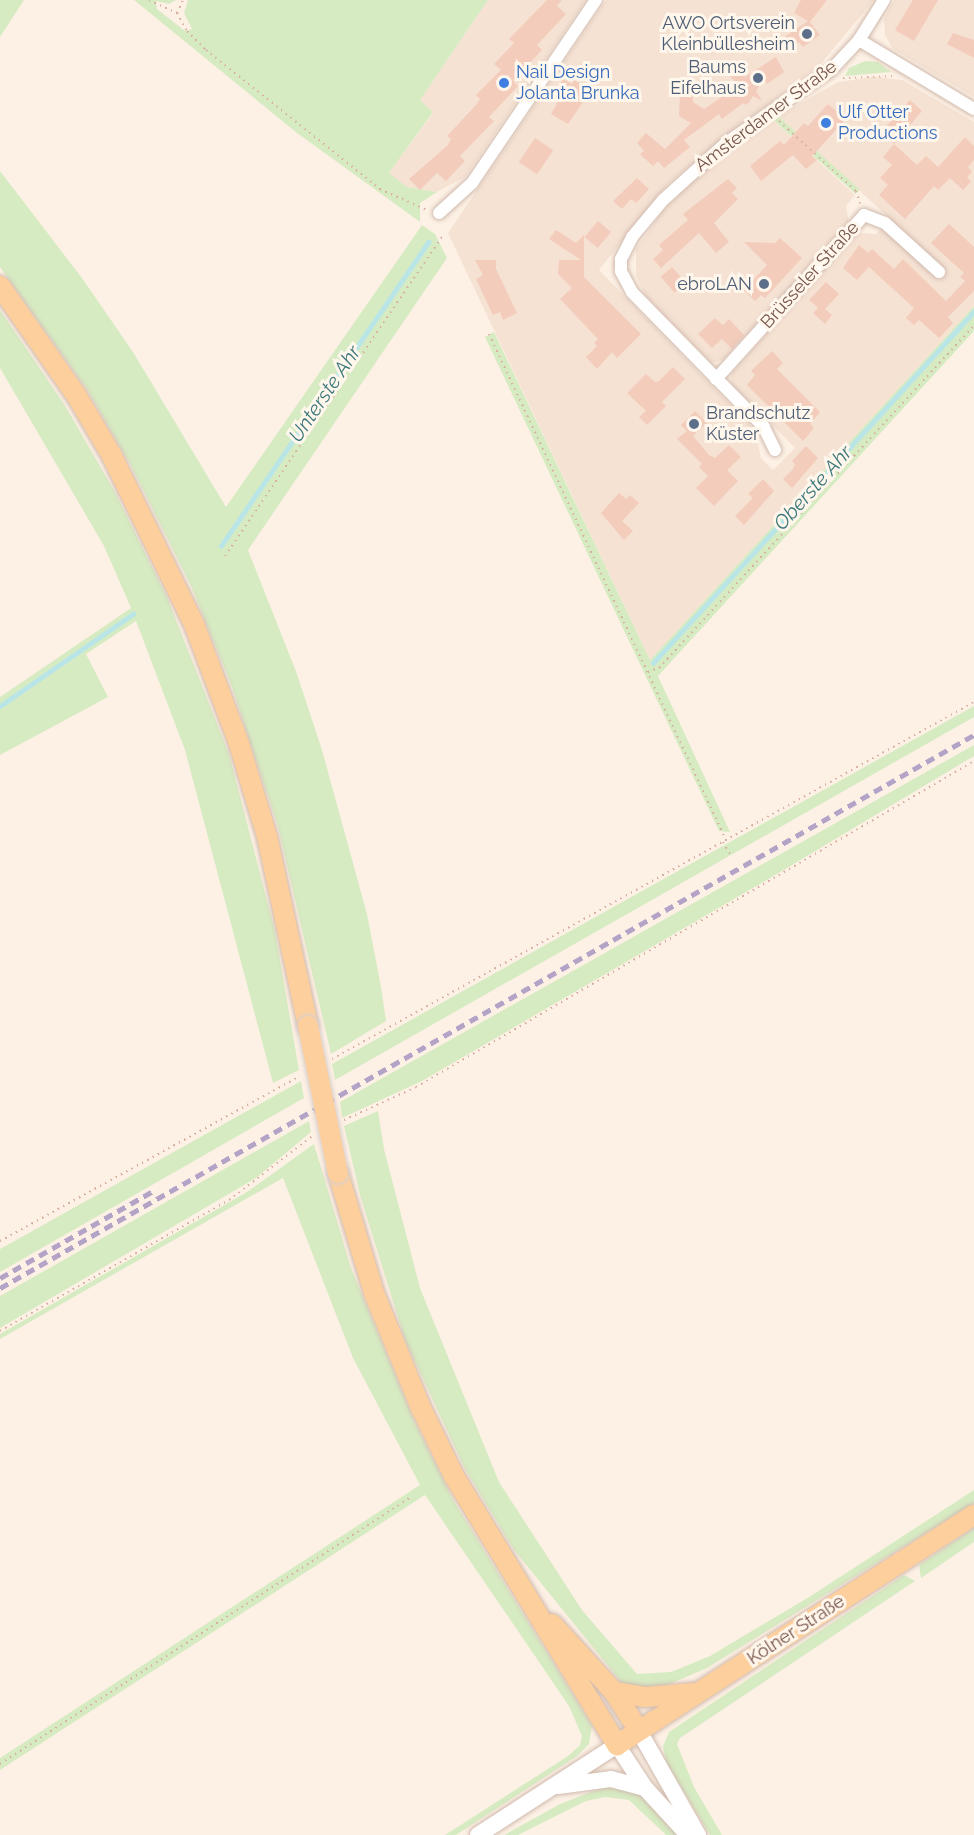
<!DOCTYPE html>
<html>
<head>
<meta charset="utf-8">
<style>
  body { margin:0 }
  #map { position:relative; width:974px; height:1835px; overflow:hidden; background:#fdf1e5; font-family:Raleway,sans-serif }
  div>[style] { position:absolute }
  .residential>* { inset:0; background:#f5e2d3 }
  .green>* { inset:0; background:#d7ebc3; transform-origin:0 0 }
  .stream>* { height:4.5px; margin:-2.25px; padding:0 2.25px; transform-origin:2.25px; border-radius:2.25px; background:#b9e5e7 }
  .building>* { inset:0; background:#f3ccbc; transform-origin:0 0 }
  .path>* { height:2px; margin-top:-1px; transform-origin:0; background:repeating-linear-gradient(90deg,#d8af9f 0 1.5px,transparent 0 6px) }
  .roads { filter:drop-shadow(0 0 2px #d1baae) drop-shadow(0 0 2px #d1baae) }
  .street>* { height:12px; margin:-6px; padding:0 6px; transform-origin:6px; border-radius:6px; background:#fff }
  .secondary>* { height:16px; margin:-8px; padding:0 8px; transform-origin:8px; border-radius:8px; background:#fff }
  .primary>* { height:20px; margin:-10px; padding:0 10px; transform-origin:10px; border-radius:10px; background:#fdcf9d }
  .rail>* { height:4.5px; margin-top:-2.25px; transform-origin:0; background:repeating-linear-gradient(90deg,#b3a3c7 0 9px,transparent 0 15px) }
  .bridges { filter:drop-shadow(0 0 2px #d9cfcc) drop-shadow(0 0 2px #d9cfcc) }
  .primary-bridge>* { height:20px; margin:-10px; padding:0 10px; transform-origin:10px; border-radius:10px; background:#fdcf9d }
  .dots>* { width:16px; height:16px; translate:-50% -50%; box-sizing:border-box; border:3px solid #fff6ec; border-radius:50% }
  span { translate:-50% -50%; white-space:nowrap; text-align:center; line-height:1.15; -webkit-text-stroke:6px #fff6ec; paint-order:stroke }
  .service-label { font-size:18px; color:#4e5e75 }
  .right { translate:-100% -50%; text-align:right }
  .left { translate:0 -50%; text-align:left }
  .shop-label { font-size:18px; color:#366cbe }
  .street-label { font-size:18px; color:#77554a }
  .water-label { font-size:20px; color:#3c787c; font-style:italic }
</style>
</head>
<body>
<div id="map">
  <div class="residential">
    <i style="clip-path:polygon(488px 0,586px 0,465px 177px,437px 192px,407px 187px,388px 174px,433px 113px,420px 100px)"></i>
    <i style="clip-path:polygon(606px 0,874px 0,814px 72px,731px 131px,668px 184px,599px 270px,755px 430px,761px 458px,773px 470px,795px 448px,731px 383px,731px 374px,858px 233px,876px 234px,882px 228px,939px 280px,947px 271px,778px 116px,838px 82px,874px 77px,902px 80px,974px 122px,974px 306px,650px 660px,448px 233px)"></i>
    <i style="clip-path:polygon(894px 0,974px 0,974px 97px,893px 49px,885px 35px,884px 19px)"></i>
    <i style="clip-path:polygon(773px 120px,855px 195px,846px 206px,849px 223px,723px 360px,711px 363px,645px 295px,636px 276px,636px 249px,663px 211px,698px 176px)"></i>
  </div>
  <div class="green">
    <i style="clip-path:polygon(0 0,24px 0,0 37px)"></i>
    <i style="clip-path:polygon(134px 0,176px 0,169px 4px,156px 1px,157px 9px,185px 31px,192px 29px,184px 13px,188px 0,488px 0,420px 100px,433px 112px,389px 173px,407px 187px,437px 192px,420px 203px,420px 222px,297px 133px)"></i>
    <i style="clip-path:polygon(865px 61px,878px 62px,891px 72px,845px 76px,849px 68px)"></i>
    <i style="left:778px;top:116px;width:110px;height:6px;rotate:42deg"></i>
    <i style="clip-path:polygon(0 171px,82px 278px,133px 352px,226px 507px,422px 225px,435px 234px,447px 258px,248px 550px,297px 674px,322px 750px,367px 914px,381px 987px,386px 1021px,331px 1054px,278px 827px,232px 687px,191px 586px,130px 464px,88px 391px,0 267px)"></i>
    <i style="clip-path:polygon(974px 306px,974px 331px,658px 676px,730px 832px,719px 831px,485px 337px,494px 332px,650px 660px)"></i>
    <i style="clip-path:polygon(0 310px,64px 404px,115px 492px,167px 597px,229px 754px,275px 931px,299px 1070px,273px 1083px,185px 750px,136px 621px,86px 654px,108px 697px,0 755px,0 697px,131px 608px,104px 546px,0 368px)"></i>
    <i style="clip-path:polygon(974px 706px,974px 717px,335px 1080px,332px 1064px)"></i>
    <i style="clip-path:polygon(974px 745px,974px 756px,777px 874px,422px 1081px,342px 1118px,340px 1102px)"></i>
    <i style="clip-path:polygon(301px 1081px,304px 1098px,0 1272px,0 1249px)"></i>
    <i style="clip-path:polygon(378px 1111px,384px 1149px,420px 1288px,499px 1482px,582px 1610px,637px 1674px,671px 1672px,710px 1656px,809px 1597px,974px 1490px,974px 1503px,707px 1668px,656px 1690px,622px 1683px,514px 1550px,465px 1469px,405px 1340px,360px 1195px,344px 1126px)"></i>
    <i style="clip-path:polygon(309px 1121px,311px 1132px,256px 1178px,0 1328px,0 1296px)"></i>
    <i style="clip-path:polygon(314px 1144px,351px 1268px,415px 1423px,455px 1503px,592px 1726px,589px 1744px,577px 1756px,456px 1835px,445px 1835px,568px 1756px,580px 1745px,582px 1736px,569px 1706px,425px 1495px,0 1770px,0 1758px,420px 1485px,353px 1358px,283px 1178px,0 1339px,0 1334px,247px 1192px)"></i>
    <i style="clip-path:polygon(974px 1528px,974px 1542px,921px 1578px,919px 1565px)"></i>
    <i style="clip-path:polygon(904px 1575px,915px 1581px,680px 1738px,677px 1744px,694px 1787px,722px 1835px,710px 1835px,666px 1762px,663px 1746px,669px 1732px)"></i>
    <i style="clip-path:polygon(606px 1786px,639px 1793px,677px 1835px,666px 1835px,629px 1800px,605px 1797px,586px 1801px,518px 1835px,504px 1835px,560px 1804px)"></i>
  </div>
  <div class="stream">
    <i style="left:221px;top:546px;width:368px;rotate:-55.7deg"></i>
    <i style="left:653px;top:663px;width:476px;rotate:-47.6deg"></i>
    <i style="left:0;top:706px;width:162px;rotate:-34.7deg"></i>
  </div>
  <div class="building">
    <i style="clip-path:polygon(547px 0,562px 0,557px 6px,566px 14px,537px 45px,542px 50px,513px 81px,518px 86px,489px 117px,494px 121px,460px 156px,465px 161px,446px 181px,437px 173px,420px 190px,409px 179px,448px 145px,451px 139px,447px 136px,476px 105px,480px 99px,476px 95px,501px 70px,494px 64px,514px 43px,509px 39px)"></i>
    <i style="clip-path:polygon(801px 0,827px 0,810px 22px,820px 35px,803px 47px,799px 42px,783px 53px,771px 46px,808px 21px,794px 13px)"></i>
    <i style="clip-path:polygon(913px 0,938px 0,914px 41px,895px 30px)"></i>
    <i style="clip-path:polygon(953px 33px,974px 40px,974px 58px,947px 44px)"></i>
    <i style="clip-path:polygon(776px 57px,784px 72px,767px 84px,764px 79px,756px 91px,762px 101px,753px 96px,747px 105px,743px 103px,722px 119px,719px 114px,684px 140px,690px 147px,664px 168px,658px 161px,653px 166px,640px 154px,644px 151px,637px 143px,646px 133px,665px 149px,691px 123px,679px 116px,680px 90px,692px 89px,693px 102px,704px 109px,738px 86px,730px 76px,739px 69px,745px 77px)"></i>
    <i style="clip-path:polygon(563px 79px,572px 84px,574px 80px,591px 90px,568px 124px,551px 114px,557px 104px,554px 94px)"></i>
    <i style="clip-path:polygon(910px 100px,922px 111px,894px 144px,917px 165px,926px 156px,938px 167px,965px 137px,974px 146px,974px 160px,968px 167px,972px 172px,967px 177px,971px 182px,963px 190px,950px 178px,938px 190px,934px 186px,905px 219px,879px 195px,888px 185px,880px 178px,892px 165px,883px 157px,894px 144px,881px 132px)"></i>
    <i style="clip-path:polygon(828px 104px,846px 119px,812px 156px,817px 160px,806px 169px,793px 155px,761px 181px,750px 166px,780px 141px,784px 145px,804px 123px,808px 126px)"></i>
    <i style="left:535px;top:138px;width:22px;height:29px;rotate:34deg"></i>
    <i style="clip-path:polygon(637px 178px,649px 189px,636px 203px,631px 199px,622px 209px,613px 201px)"></i>
    <i style="clip-path:polygon(728px 179px,737px 188px,732px 193px,738px 199px,714px 223px,729px 242px,716px 253px,699px 233px,661px 268px,653px 259px,663px 250px,659px 245px,688px 220px,683px 214px)"></i>
    <i style="left:598px;top:221px;width:17px;height:21px;rotate:40deg"></i>
    <i style="clip-path:polygon(949px 224px,974px 247px,974px 291px,948px 317px,953px 323px,939px 338px,919px 320px,914px 325px,906px 318px,914px 308px,869px 267px,857px 280px,843px 268px,859px 245px,868px 253px,872px 249px,894px 269px,903px 259px,946px 301px,965px 281px,960px 277px,964px 273px,931px 243px)"></i>
    <i style="clip-path:polygon(556px 230px,576px 243px,584px 235px,584px 277px,641px 334px,617px 358px,612px 352px,597px 369px,586px 357px,597px 346px,594px 343px,598px 339px,560px 299px,572px 288px,558px 274px,559px 260px,581px 260px,549px 239px)"></i>
    <i style="clip-path:polygon(780px 238px,802px 258px,765px 298px,761px 295px,755px 301px,744px 290px,767px 265px,744px 242px,775px 243px)"></i>
    <i style="clip-path:polygon(475px 260px,496px 260px,496px 269px,517px 313px,503px 320px,500px 312px,493px 315px,476px 279px,483px 275px)"></i>
    <i style="left:672px;top:267px;width:21px;height:15px;rotate:49deg"></i>
    <i style="clip-path:polygon(826px 282px,839px 294px,825px 309px,832px 315px,825px 324px,813px 313px,818px 308px,809px 300px)"></i>
    <i style="clip-path:polygon(715px 318px,723px 325px,729px 319px,744px 335px,732px 349px,722px 339px,712px 348px,698px 334px)"></i>
    <i style="clip-path:polygon(772px 351px,783px 363px,777px 369px,820px 412px,810px 424px,814px 428px,803px 441px,747px 385px,755px 375px,751px 371px)"></i>
    <i style="clip-path:polygon(673px 367px,685px 379px,662px 402px,666px 406px,647px 425px,639px 417px,646px 411px,627px 393px,646px 374px,655px 382px,659px 381px)"></i>
    <i style="clip-path:polygon(695px 411px,707px 423px,693px 436px,709px 455px,715px 458px,729px 445px,741px 457px,727px 470px,738px 481px,714px 506px,696px 488px,708px 476px,699px 467px,702px 464px,677px 439px,687px 431px,681px 425px)"></i>
    <i style="clip-path:polygon(806px 446px,818px 458px,792px 488px,783px 479px,793px 469px,795px 464px,792px 461px)"></i>
    <i style="clip-path:polygon(763px 479px,774px 491px,744px 525px,735px 516px,753px 498px,748px 494px)"></i>
    <i style="clip-path:polygon(619px 493px,626px 499px,630px 495px,639px 503px,622px 521px,633px 531px,624px 540px,601px 513px)"></i>
  </div>
  <div class="path">
    <i style="left:149px;top:0;width:31px;rotate:25deg"></i>
    <i style="left:177px;top:13px;width:21px;rotate:61deg"></i>
    <i style="left:187px;top:31px;width:27px;rotate:45deg"></i>
    <i style="left:206px;top:50px;width:223px;rotate:38.6deg"></i>
    <i style="left:380px;top:189px;width:51px;rotate:24.1deg"></i>
    <i style="left:177px;top:13px;width:14px;rotate:-65deg"></i>
    <i style="left:843px;top:78px;width:49px;rotate:-2.3deg"></i>
    <i style="left:779px;top:121px;width:104px;rotate:42.3deg"></i>
    <i style="left:856px;top:191px;width:13px;rotate:72deg"></i>
    <i style="left:489px;top:334px;width:559px;rotate:64.9deg"></i>
    <i style="left:225px;top:556px;width:388px;rotate:-55.8deg"></i>
    <i style="left:648px;top:672px;width:12px;rotate:-20deg"></i>
    <i style="left:659px;top:668px;width:466px;rotate:-47.4deg"></i>
    <i style="left:723px;top:842px;width:14px;rotate:60deg"></i>
    <i style="left:332px;top:1059px;width:735px;rotate:-29.08deg"></i>
    <i style="left:344px;top:1120px;width:79px;rotate:-24.6deg"></i>
    <i style="left:416px;top:1087px;width:646px;rotate:-30.29deg"></i>
    <i style="left:0;top:1241px;width:342px;rotate:-28.8deg"></i>
    <i style="left:0;top:1331px;width:264px;rotate:-29.8deg"></i>
    <i style="left:229px;top:1200px;width:105px;rotate:-37.6deg"></i>
    <i style="left:0;top:1764px;width:489px;rotate:-33deg"></i>
  </div>
  <div class="roads">
    <div class="street">
      <i style="left:859px;top:40px;width:134px;rotate:31deg"></i>
      <i style="left:439px;top:213px;width:45px;rotate:-42.3deg"></i>
      <i style="left:472px;top:183px;width:221px;rotate:-55.9deg"></i>
      <i style="left:716px;top:379px;width:221px;rotate:-47.9deg"></i>
      <i style="left:864px;top:215px;width:22px;rotate:21deg"></i>
      <i style="left:885px;top:223px;width:73px;rotate:42.2deg"></i>
      <i style="left:775px;top:450px;width:25px;rotate:-116deg"></i>
      <i style="left:764px;top:427px;width:189px;rotate:-134.4deg"></i>
      <i style="left:632px;top:292px;width:24px;rotate:-118deg"></i>
      <i style="left:621px;top:271px;width:12px;rotate:-90deg"></i>
      <i style="left:621px;top:259px;width:25px;rotate:-63deg"></i>
      <i style="left:632px;top:237px;width:48px;rotate:-50deg"></i>
      <i style="left:663px;top:200px;width:84px;rotate:-42.1deg"></i>
      <i style="left:725px;top:144px;width:131px;rotate:-35deg"></i>
      <i style="left:832px;top:69px;width:40px;rotate:-47deg"></i>
      <i style="left:859px;top:40px;width:47px;rotate:-58deg"></i>
    </div>
    <div class="secondary">
      <i style="left:639px;top:1731px;width:120px;rotate:60.4deg"></i>
      <i style="left:558px;top:1786px;width:53px;rotate:-7.5deg"></i>
      <i style="left:611px;top:1779px;width:35px;rotate:15deg"></i>
      <i style="left:478px;top:1835px;width:166px;rotate:-32.9deg"></i>
      <i style="left:617px;top:1745px;width:51px;rotate:56.9deg"></i>
      <i style="left:645px;top:1788px;width:64px;rotate:47.5deg"></i>
    </div>
    <div class="primary">
      <i style="left:0;top:286px;width:136px;rotate:55.1deg"></i>
      <i style="left:78px;top:398px;width:67px;rotate:59.6deg"></i>
      <i style="left:112px;top:456px;width:187px;rotate:64deg"></i>
      <i style="left:194px;top:624px;width:128px;rotate:69.4deg"></i>
      <i style="left:239px;top:744px;width:96px;rotate:73.1deg"></i>
      <i style="left:267px;top:836px;width:194px;rotate:77.8deg"></i>
      <i style="left:338px;top:1173px;width:125px;rotate:73.3deg"></i>
      <i style="left:374px;top:1293px;width:124px;rotate:67.8deg"></i>
      <i style="left:421px;top:1408px;width:76px;rotate:64.1deg"></i>
      <i style="left:454px;top:1476px;width:315px;rotate:58.8deg"></i>
      <i style="left:617px;top:1745px;width:425px;rotate:-32.8deg"></i>
      <i style="left:552px;top:1624px;width:92px;rotate:47.6deg"></i>
      <i style="left:614px;top:1692px;width:46px;rotate:57.3deg"></i>
      <i style="left:614px;top:1692px;width:32px;rotate:9deg"></i>
      <i style="left:646px;top:1697px;width:48px;rotate:-4.8deg"></i>
    </div>
  </div>
  <div class="rail">
    <i style="left:0;top:1278px;width:178px;rotate:-29.6deg"></i>
    <i style="left:0;top:1288px;width:1120px;rotate:-29.59deg"></i>
  </div>
  <div class="bridges">
    <div class="primary-bridge">
      <i style="left:308px;top:1026px;width:150px;rotate:78.5deg"></i>
    </div>
  </div>
  <div class="dots">
    <i style="left:807px;top:34px;background:#5c6f8a"></i>
    <i style="left:758px;top:78px;background:#5c6f8a"></i>
    <i style="left:504px;top:83px;background:#3f7fe0"></i>
    <i style="left:826px;top:123px;background:#3f7fe0"></i>
    <i style="left:764px;top:284px;background:#5c6f8a"></i>
    <i style="left:694px;top:424px;background:#5c6f8a"></i>
  </div>
  <div class="service-label">
    <span class="right" style="left:795px;top:34px">AWO Ortsverein<br>Kleinbüllesheim</span>
    <span class="right" style="left:746px;top:78px">Baums<br>Eifelhaus</span>
    <span class="right" style="left:752px;top:284px">ebroLAN</span>
    <span class="left" style="left:706px;top:424px">Brandschutz<br>Küster</span>
  </div>
  <div class="shop-label">
    <span class="left" style="left:516px;top:83px">Nail Design<br>Jolanta Brunka</span>
    <span class="left" style="left:838px;top:123px">Ulf Otter<br>Productions</span>
  </div>
  <div class="street-label">
    <span style="left:766px;top:116px;rotate:-37deg">Amsterdamer Straße</span>
    <span style="left:810px;top:275px;rotate:-48deg">Brüsseler Straße</span>
    <span style="left:796px;top:1630px;rotate:-33deg">Kölner Straße</span>
  </div>
  <div class="water-label">
    <span style="left:325px;top:394px;rotate:-56deg">Unterste Ahr</span>
    <span style="left:813px;top:488px;rotate:-48deg">Oberste Ahr</span>
  </div>
</div>
</body>
</html>
